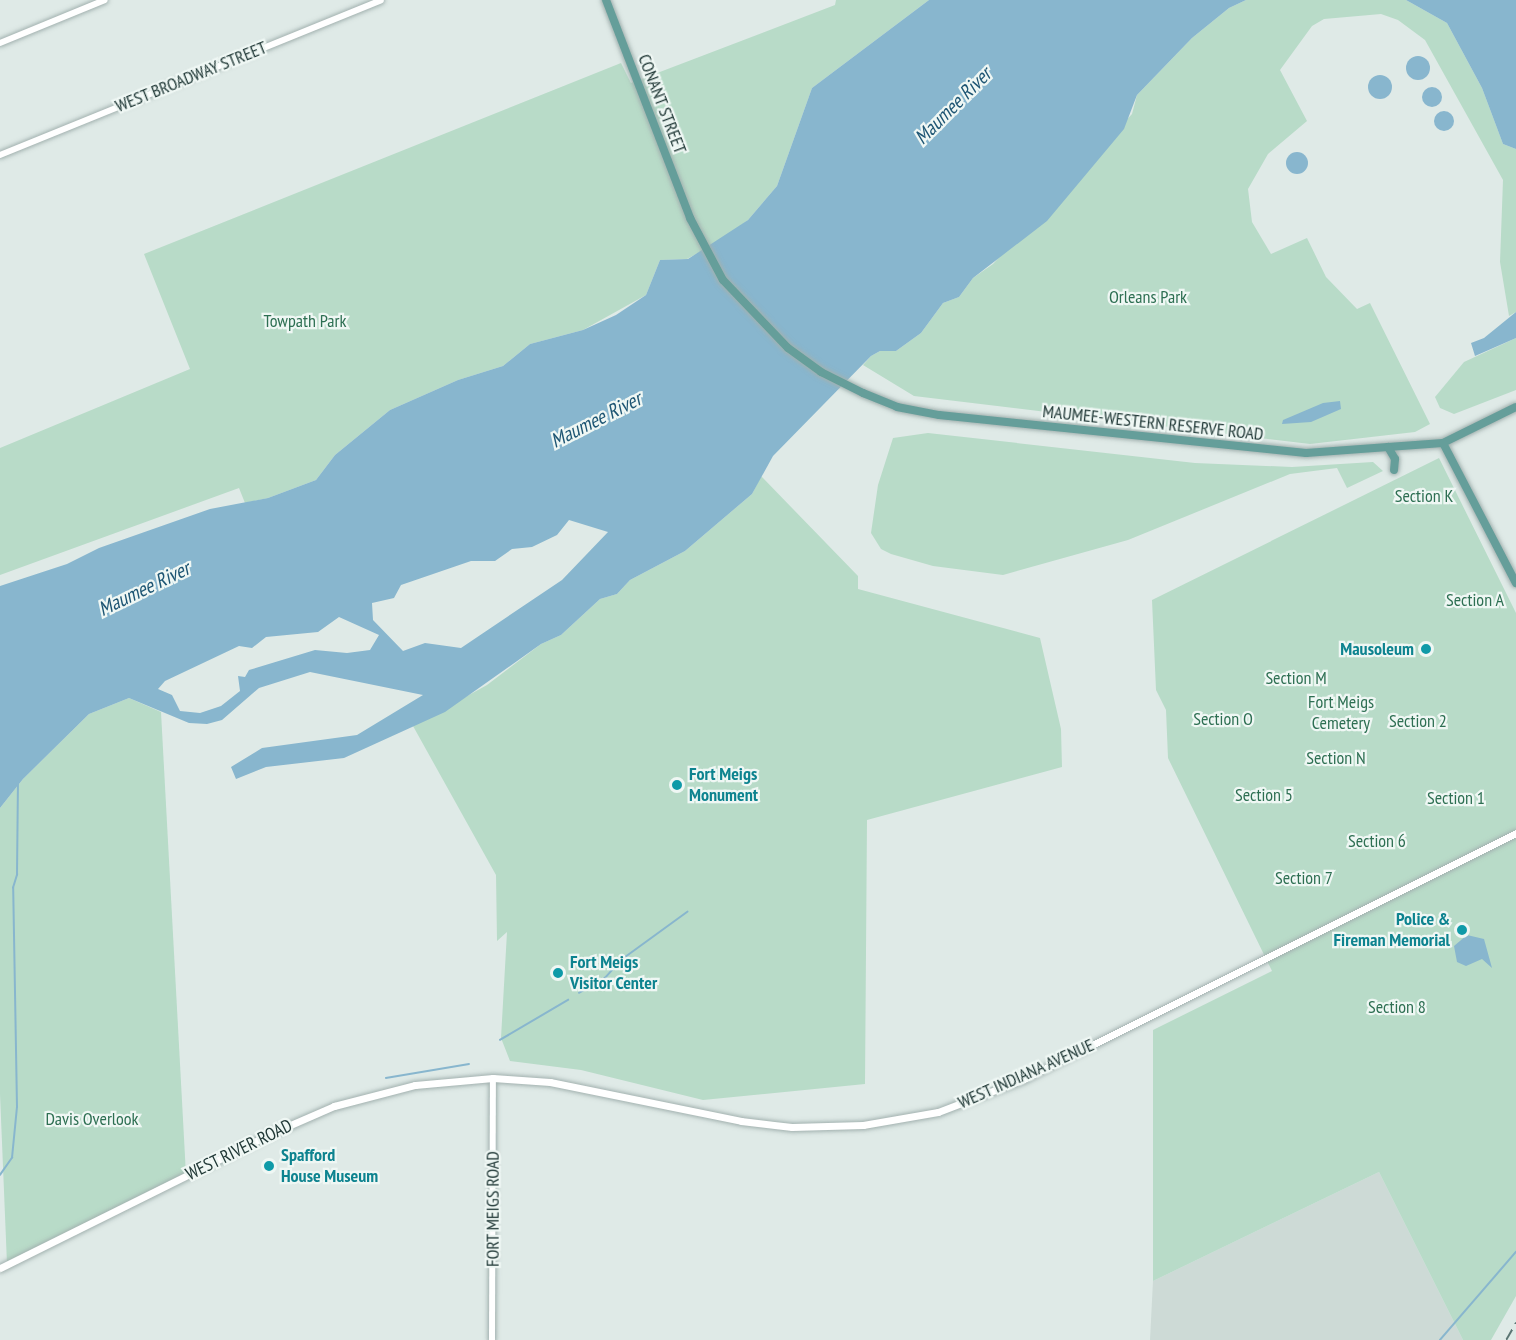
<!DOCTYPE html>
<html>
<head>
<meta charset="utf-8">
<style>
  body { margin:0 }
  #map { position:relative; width:1516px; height:1340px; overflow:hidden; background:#dfeae7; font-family:"PT Sans Narrow",sans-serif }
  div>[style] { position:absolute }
  .built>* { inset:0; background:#cddad6 }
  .green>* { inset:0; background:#b8dbc8 }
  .water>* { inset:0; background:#88b6ce }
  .round { border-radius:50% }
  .stream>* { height:1.5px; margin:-0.75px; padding:0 0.75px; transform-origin:0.75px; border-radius:0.75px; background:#88b6ce }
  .roads { filter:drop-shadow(0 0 2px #a2b1af) drop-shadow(0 0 2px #a2b1af) }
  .tertiary>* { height:6px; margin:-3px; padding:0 3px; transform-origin:3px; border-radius:3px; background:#fff }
  .secondary>* { height:7px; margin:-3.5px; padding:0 3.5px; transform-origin:3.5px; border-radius:3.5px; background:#fff }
  .primary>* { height:8px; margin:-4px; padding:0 4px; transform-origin:4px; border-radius:4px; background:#659e9a }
  .rail>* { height:1.5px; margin-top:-0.75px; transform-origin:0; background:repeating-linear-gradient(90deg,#5b7573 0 12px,transparent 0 18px) }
  .dots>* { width:16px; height:16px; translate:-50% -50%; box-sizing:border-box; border:3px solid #eff7f4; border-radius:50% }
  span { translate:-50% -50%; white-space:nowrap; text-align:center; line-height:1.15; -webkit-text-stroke:4.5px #eff7f4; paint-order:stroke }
  .street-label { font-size:18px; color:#213937 }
  .park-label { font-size:18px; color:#2d6f52 }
  .culture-label { font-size:18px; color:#0d838f; font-weight:700 }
  .right { translate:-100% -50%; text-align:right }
  .left { translate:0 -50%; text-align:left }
  .water-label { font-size:20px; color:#1d5573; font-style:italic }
</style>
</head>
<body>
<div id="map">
  <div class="built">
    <i style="clip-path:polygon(1379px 1172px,1463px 1340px,1150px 1340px,1153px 1281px)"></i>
  </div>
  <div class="green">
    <i style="clip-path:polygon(836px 0,929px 0,812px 88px,777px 186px,748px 220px,723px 239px,687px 259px,660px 260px,646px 295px,583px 330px,530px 344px,503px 366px,458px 380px,390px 410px,335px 455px,316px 480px,268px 498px,245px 503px,239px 488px,0 575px,0 448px,190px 369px,144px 254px,621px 63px,631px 83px,835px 5px)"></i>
    <i style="clip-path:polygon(1246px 0,1406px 0,1447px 23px,1482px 88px,1503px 144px,1516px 149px,1516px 312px,1509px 316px,1500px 262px,1503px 180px,1425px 40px,1398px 20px,1381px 14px,1324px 19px,1312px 26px,1280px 70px,1307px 121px,1268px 154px,1248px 189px,1252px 222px,1271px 254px,1307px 238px,1326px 277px,1357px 309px,1370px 303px,1430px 424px,1415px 432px,1310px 444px,914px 396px,863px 365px,871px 356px,880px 351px,896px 351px,921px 333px,943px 303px,959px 297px,973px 278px,993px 264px,1132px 114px,1137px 95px,1192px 38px,1229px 8px)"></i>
    <i style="clip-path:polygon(1516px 338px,1516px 390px,1454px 414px,1440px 408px,1435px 397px,1464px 362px)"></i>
    <i style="clip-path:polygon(928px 433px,1195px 463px,1292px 467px,1373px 462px,1383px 471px,1347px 488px,1337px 468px,1290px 474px,1128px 540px,1003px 575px,933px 566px,891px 554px,881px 549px,871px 533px,878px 485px,893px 438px)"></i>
    <i style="clip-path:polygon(1439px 458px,1516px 613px,1516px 1296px,1491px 1340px,1463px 1340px,1379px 1172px,1153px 1281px,1153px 1030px,1272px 971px,1168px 758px,1166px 710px,1156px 690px,1152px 600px)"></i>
    <i style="clip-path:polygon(761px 476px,858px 576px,858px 589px,1040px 638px,1061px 729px,1062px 767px,867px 820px,865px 1084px,703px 1100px,581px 1070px,510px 1061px,501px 1038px,507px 932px,497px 941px,496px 875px,413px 726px,487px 685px,541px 644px,561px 635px,600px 599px,617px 594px,630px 580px,685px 551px,752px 494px)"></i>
    <i style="clip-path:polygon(129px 698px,161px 712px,186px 1175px,7px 1264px,0 1094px,0 808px,23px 779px,89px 714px)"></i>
  </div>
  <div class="water">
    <i style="clip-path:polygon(evenodd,929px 0,1246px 0,1229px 8px,1192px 38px,1137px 95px,1124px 129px,1047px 221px,973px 278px,959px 297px,943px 303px,921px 333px,896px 351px,880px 351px,871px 356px,773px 456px,752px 494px,685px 551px,630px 580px,617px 594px,600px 599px,561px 635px,541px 644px,445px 712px,344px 758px,266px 767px,236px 779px,231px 767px,262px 748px,357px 735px,423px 695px,310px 672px,259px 688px,222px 720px,207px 724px,189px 723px,129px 698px,89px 714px,23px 779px,0 808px,0 586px,67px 564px,99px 548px,210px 509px,268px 498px,316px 480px,335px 455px,390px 410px,458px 380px,503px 366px,530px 344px,583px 330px,616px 315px,646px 295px,660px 260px,688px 259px,748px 220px,777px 186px,812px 88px,929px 0,569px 520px,608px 532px,562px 580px,461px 648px,425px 643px,403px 651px,373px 620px,372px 603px,394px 598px,401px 585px,471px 561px,495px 561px,512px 549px,532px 547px,557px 535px,569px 520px,929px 0,339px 617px,379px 635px,370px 650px,347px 653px,315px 650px,249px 670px,245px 677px,238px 676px,240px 691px,221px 706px,200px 713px,180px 711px,172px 695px,158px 689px,165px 681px,239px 646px,252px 648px,266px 637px,318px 632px,339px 617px)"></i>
    <i style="clip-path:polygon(1406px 0,1516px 0,1516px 149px,1503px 144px,1482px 88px,1447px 23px)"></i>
    <i class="round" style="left:1406px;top:56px;width:24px;height:24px"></i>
    <i class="round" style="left:1368px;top:75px;width:24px;height:24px"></i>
    <i class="round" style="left:1422px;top:87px;width:20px;height:20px"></i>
    <i class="round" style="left:1434px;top:111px;width:20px;height:20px"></i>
    <i class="round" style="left:1286px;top:152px;width:22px;height:22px"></i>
    <i style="clip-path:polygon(1516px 312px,1516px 338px,1475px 356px,1471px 343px,1484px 338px)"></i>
    <i style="clip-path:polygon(1340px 401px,1341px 409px,1311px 422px,1282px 424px,1283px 420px,1323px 403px)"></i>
    <i style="clip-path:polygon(1467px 935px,1484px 939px,1492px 968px,1482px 959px,1466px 966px,1457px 962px,1454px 946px)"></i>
  </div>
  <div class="stream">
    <i style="left:579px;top:993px;width:30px;rotate:-30deg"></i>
    <i style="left:605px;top:978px;width:24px;rotate:-48deg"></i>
    <i style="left:621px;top:960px;width:82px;rotate:-36deg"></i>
    <i style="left:500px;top:1040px;width:79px;rotate:-30.5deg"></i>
    <i style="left:386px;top:1078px;width:84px;rotate:-9.6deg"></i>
    <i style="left:0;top:1175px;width:21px;rotate:-55deg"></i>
    <i style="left:12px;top:1158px;width:51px;rotate:-84.4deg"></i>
    <i style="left:17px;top:1107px;width:219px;rotate:-91deg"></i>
    <i style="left:13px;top:888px;width:14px;rotate:-73deg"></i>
    <i style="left:17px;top:875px;width:91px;rotate:-89.4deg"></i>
    <i style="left:1440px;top:1340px;width:116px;rotate:-49.2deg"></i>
  </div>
  <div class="roads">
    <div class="tertiary">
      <i style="left:0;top:43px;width:113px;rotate:-22.3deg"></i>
      <i style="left:0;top:155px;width:411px;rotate:-22.1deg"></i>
      <i style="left:492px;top:1340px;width:262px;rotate:-89.8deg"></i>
    </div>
    <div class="secondary">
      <i style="left:0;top:1268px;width:304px;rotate:-26.4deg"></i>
      <i style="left:272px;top:1133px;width:68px;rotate:-23.5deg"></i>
      <i style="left:334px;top:1106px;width:84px;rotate:-14.5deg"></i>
      <i style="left:415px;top:1085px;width:78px;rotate:-5.1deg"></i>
      <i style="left:493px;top:1078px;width:57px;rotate:4deg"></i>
      <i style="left:550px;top:1082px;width:195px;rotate:11.5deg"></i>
      <i style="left:741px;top:1121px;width:51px;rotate:6.7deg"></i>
      <i style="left:792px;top:1127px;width:71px;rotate:-1.6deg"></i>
      <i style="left:863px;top:1125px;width:76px;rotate:-9.8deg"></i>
      <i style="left:938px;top:1112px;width:92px;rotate:-21deg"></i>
      <i style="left:1024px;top:1079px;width:550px;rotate:-26.57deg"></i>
    </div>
    <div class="primary">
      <i style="left:606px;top:0;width:234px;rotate:68.9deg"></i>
      <i style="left:690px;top:218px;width:70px;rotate:62deg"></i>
      <i style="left:723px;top:280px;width:94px;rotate:46.3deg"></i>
      <i style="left:788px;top:348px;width:41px;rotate:36deg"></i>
      <i style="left:821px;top:372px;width:47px;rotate:26.6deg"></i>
      <i style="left:863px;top:393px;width:37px;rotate:22deg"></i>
      <i style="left:897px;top:407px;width:43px;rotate:10.8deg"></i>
      <i style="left:939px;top:415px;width:369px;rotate:5.9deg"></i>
      <i style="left:1306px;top:453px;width:137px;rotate:-4.2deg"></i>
      <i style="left:1443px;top:443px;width:81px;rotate:-26.3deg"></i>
      <i style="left:1443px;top:443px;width:158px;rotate:62.5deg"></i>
      <i style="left:1388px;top:447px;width:14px;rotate:60deg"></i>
      <i style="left:1395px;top:459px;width:11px;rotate:95deg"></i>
    </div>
  </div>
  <div class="rail">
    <i style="left:1506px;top:1340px;width:20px;rotate:-60deg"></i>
  </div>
  <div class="dots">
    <i style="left:1426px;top:649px;background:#0f9aa8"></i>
    <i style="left:677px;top:785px;background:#0f9aa8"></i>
    <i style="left:1462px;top:930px;background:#0f9aa8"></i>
    <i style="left:558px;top:973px;background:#0f9aa8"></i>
    <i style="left:269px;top:1166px;background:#0f9aa8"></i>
  </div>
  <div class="street-label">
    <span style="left:191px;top:77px;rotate:-22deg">WEST BROADWAY STREET</span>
    <span style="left:662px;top:104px;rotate:69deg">CONANT STREET</span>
    <span style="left:1153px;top:423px;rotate:6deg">MAUMEE-WESTERN RESERVE ROAD</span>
    <span style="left:1026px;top:1074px;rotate:-24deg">WEST INDIANA AVENUE</span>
    <span style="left:239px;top:1150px;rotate:-26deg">WEST RIVER ROAD</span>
    <span style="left:493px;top:1209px;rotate:-90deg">FORT MEIGS ROAD</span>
  </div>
  <div class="park-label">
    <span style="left:1148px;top:297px">Orleans Park</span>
    <span style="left:305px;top:321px">Towpath Park</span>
    <span style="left:1424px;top:496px">Section K</span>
    <span style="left:1475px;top:600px">Section A</span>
    <span style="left:1296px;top:678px">Section M</span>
    <span style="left:1341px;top:713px">Fort Meigs<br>Cemetery</span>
    <span style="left:1223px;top:719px">Section O</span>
    <span style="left:1418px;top:721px">Section 2</span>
    <span style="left:1336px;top:758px">Section N</span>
    <span style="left:1264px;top:795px">Section 5</span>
    <span style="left:1456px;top:798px">Section 1</span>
    <span style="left:1377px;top:841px">Section 6</span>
    <span style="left:1304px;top:878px">Section 7</span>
    <span style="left:1397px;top:1007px">Section 8</span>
    <span style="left:92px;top:1119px">Davis Overlook</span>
  </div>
  <div class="culture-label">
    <span class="right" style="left:1414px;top:649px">Mausoleum</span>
    <span class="left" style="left:689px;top:785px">Fort Meigs<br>Monument</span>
    <span class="right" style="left:1450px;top:930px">Police &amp;<br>Fireman Memorial</span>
    <span class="left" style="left:570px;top:973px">Fort Meigs<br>Visitor Center</span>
    <span class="left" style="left:281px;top:1166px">Spafford<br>House Museum</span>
  </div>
  <div class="water-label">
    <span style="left:953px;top:106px;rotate:-45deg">Maumee River</span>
    <span style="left:596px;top:420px;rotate:-27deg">Maumee River</span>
    <span style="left:144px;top:589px;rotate:-26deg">Maumee River</span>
  </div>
</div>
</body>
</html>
